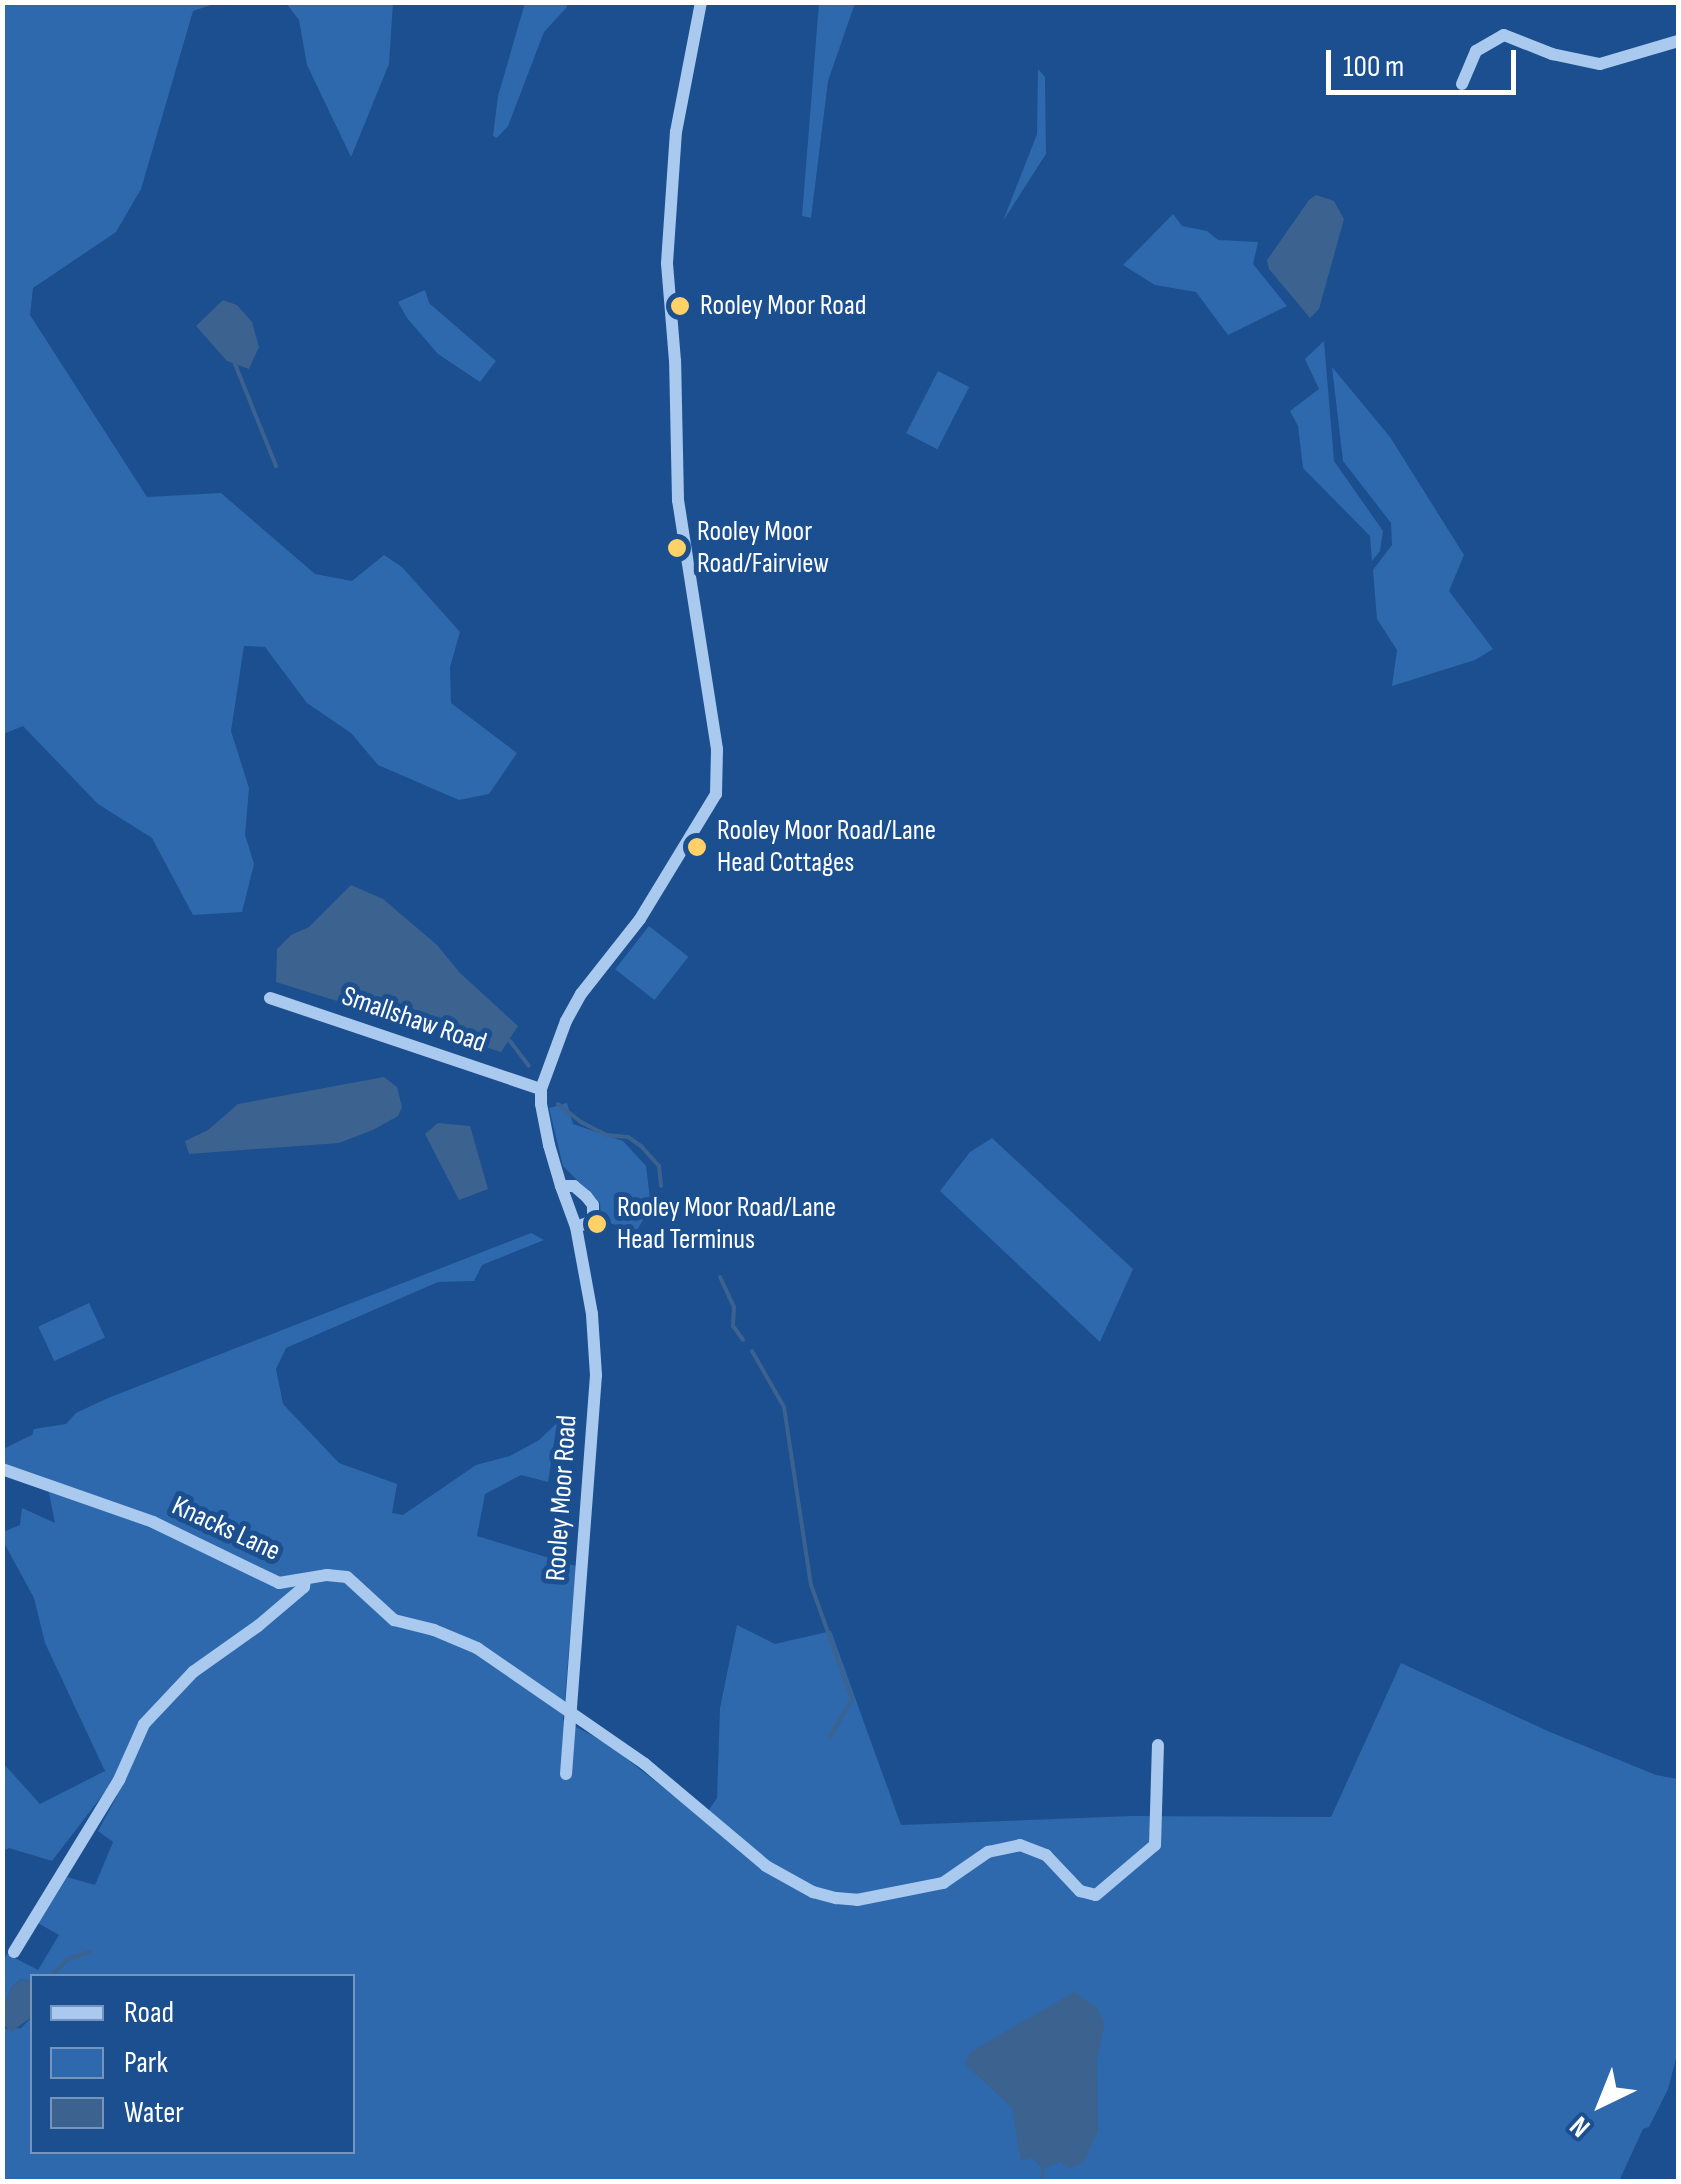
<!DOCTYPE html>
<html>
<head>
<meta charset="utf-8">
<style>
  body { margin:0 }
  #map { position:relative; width:1681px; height:2184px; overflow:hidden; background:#1b4f8f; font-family:"Sofia Sans Condensed",sans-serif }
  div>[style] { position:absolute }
  .green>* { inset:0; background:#2e69ad; transform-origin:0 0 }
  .water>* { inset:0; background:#3c6290 }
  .stream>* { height:4px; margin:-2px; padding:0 2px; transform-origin:2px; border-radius:2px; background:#3c6290 }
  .minor>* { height:12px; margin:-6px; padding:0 6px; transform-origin:6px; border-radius:6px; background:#a9c9ee }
  .dots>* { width:28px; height:28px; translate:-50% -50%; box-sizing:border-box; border:5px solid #1b4f8f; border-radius:50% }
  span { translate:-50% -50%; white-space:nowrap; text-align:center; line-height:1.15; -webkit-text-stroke:10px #1b4f8f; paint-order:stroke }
  .poi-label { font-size:28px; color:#fff }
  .left { translate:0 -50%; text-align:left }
  .street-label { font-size:28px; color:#fff }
  .frame { position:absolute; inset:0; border:5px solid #fff; pointer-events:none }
  .legend { position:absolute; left:30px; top:1974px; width:325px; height:180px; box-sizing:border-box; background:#1b4f8f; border:2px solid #7695bc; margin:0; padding:12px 18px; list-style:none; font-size:30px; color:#fff }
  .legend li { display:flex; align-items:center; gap:20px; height:50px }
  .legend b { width:50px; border:2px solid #7695bc }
  .north { position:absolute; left:1551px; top:2054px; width:100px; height:100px; -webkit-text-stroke:8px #1b4f8f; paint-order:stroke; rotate:223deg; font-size:28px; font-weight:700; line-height:40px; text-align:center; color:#fff }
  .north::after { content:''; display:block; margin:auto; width:35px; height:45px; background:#fff; clip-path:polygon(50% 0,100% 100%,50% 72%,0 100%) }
  .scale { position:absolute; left:1326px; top:50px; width:190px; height:45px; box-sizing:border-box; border:5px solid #fff; border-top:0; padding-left:12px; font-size:30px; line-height:35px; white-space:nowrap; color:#fff; -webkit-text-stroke:8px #1b4f8f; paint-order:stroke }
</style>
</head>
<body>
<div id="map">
  <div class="green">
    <i style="clip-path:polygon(3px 2px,217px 3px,193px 11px,141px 189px,116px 232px,33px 288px,30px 315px,147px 497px,221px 493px,315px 574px,352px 581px,384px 555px,402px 567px,460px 632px,450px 667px,451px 703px,517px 753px,489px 794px,459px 800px,378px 765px,351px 733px,307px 703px,265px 647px,244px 646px,231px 731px,249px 788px,245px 835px,254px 864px,242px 912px,193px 915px,152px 838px,98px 804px,23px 726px,3px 734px)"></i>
    <i style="clip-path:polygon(286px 3px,393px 3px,389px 64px,351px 157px,307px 65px,299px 20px)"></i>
    <i style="clip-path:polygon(525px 3px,566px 3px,567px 7px,544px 32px,508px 126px,497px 138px,493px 136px,498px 96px)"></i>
    <i style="clip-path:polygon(819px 3px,855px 3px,828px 81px,811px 218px,802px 216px)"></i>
    <i style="clip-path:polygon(1038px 69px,1045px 77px,1046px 154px,1003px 221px,1037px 134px)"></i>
    <i style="clip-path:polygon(1173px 214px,1182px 226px,1207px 231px,1218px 240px,1258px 242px,1253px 264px,1287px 306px,1228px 335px,1196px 292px,1155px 285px,1123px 265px)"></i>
    <i style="clip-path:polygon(425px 290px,429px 303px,496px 361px,480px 382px,438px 354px,407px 318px,398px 302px)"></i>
    <i style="clip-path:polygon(1324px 341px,1334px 461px,1383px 531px,1380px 551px,1372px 561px,1370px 536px,1303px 468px,1298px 426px,1290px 411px,1319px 389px,1305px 359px)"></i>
    <i style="clip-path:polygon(1332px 367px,1390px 437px,1464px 555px,1449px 591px,1493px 649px,1475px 660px,1392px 686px,1397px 650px,1377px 619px,1373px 570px,1392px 545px,1391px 523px,1343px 461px)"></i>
    <i style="left:938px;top:371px;width:35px;height:70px;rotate:27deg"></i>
    <i style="left:649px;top:926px;width:50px;height:55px;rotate:38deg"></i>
    <i style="clip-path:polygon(567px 1103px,573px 1124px,623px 1141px,646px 1166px,651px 1207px,637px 1230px,601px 1221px,600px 1203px,563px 1166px,549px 1108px)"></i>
    <i style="clip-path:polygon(992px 1138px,1133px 1269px,1100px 1342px,940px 1191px,970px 1152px)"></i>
    <i style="clip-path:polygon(531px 1233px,544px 1240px,482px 1265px,474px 1281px,438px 1282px,286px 1348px,276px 1369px,283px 1404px,339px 1463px,397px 1484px,392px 1513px,403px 1515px,476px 1465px,510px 1456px,539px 1440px,557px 1423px,548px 1482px,521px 1475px,485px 1494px,477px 1536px,576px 1566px,563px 1720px,608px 1744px,703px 1819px,717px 1798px,720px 1708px,737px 1625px,775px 1644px,831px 1631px,901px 1825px,1132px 1816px,1331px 1817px,1401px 1663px,1550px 1732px,1656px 1775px,1678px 1779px,1678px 2051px,1668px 2089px,1649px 2127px,1643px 2129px,1619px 2181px,3px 2181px,3px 2024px,6px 2029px,21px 2028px,32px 2017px,32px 2152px,352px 2152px,352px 1976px,32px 1976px,32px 1982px,21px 1979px,12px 1987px,3px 2009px,3px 1962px,7px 1954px,38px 1970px,59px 1935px,38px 1923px,67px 1877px,95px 1885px,113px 1842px,98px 1831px,117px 1796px,111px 1784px,52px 1861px,9px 1848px,3px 1851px,3px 1763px,40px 1804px,105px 1771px,45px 1643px,34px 1598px,3px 1541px,3px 1532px,20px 1525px,22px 1508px,55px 1523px,46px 1478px,3px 1463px,3px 1449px,32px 1435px,34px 1429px,66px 1424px,76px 1413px,108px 1398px)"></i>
    <i style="left:89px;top:1303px;width:38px;height:56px;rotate:65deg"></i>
  </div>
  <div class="water">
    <i style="clip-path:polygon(1316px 195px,1334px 201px,1344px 219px,1319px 309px,1310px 318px,1269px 269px,1267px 260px,1309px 200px)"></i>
    <i style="clip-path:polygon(223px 300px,237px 305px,252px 322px,259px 347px,249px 369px,227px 361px,196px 326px)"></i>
    <i style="clip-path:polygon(351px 885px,383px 899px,437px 945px,460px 973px,518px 1026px,501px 1052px,276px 982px,277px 949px,291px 935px,309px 927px)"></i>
    <i style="clip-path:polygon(384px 1077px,397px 1087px,402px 1107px,398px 1116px,373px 1130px,339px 1143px,189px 1154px,185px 1141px,208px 1130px,238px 1104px)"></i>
    <i style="clip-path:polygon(438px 1123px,470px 1126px,488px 1189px,459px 1200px,425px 1134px)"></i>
    <i style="clip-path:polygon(21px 1979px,32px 1982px,32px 2017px,11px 2032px,3px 2024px,3px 2008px,12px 1987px)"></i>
    <i style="clip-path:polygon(1074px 1992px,1096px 2007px,1105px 2023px,1097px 2059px,1098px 2131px,1084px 2162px,1069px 2169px,1060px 2162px,1043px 2169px,1032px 2158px,1021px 2161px,1012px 2108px,965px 2064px,970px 2052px)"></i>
  </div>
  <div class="stream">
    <i style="left:235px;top:364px;width:110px;rotate:68.1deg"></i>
    <i style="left:510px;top:1041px;width:31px;rotate:53deg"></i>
    <i style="left:558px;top:1104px;width:29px;rotate:38deg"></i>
    <i style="left:581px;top:1122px;width:28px;rotate:27deg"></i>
    <i style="left:606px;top:1135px;width:22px;rotate:5deg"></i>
    <i style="left:628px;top:1137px;width:16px;rotate:35deg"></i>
    <i style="left:641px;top:1146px;width:27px;rotate:48deg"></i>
    <i style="left:659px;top:1166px;width:20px;rotate:84deg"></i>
    <i style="left:720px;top:1277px;width:33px;rotate:65deg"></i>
    <i style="left:734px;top:1307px;width:19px;rotate:93deg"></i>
    <i style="left:733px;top:1326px;width:17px;rotate:54deg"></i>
    <i style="left:752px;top:1351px;width:64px;rotate:60.3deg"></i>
    <i style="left:784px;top:1407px;width:180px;rotate:81.4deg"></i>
    <i style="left:811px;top:1585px;width:121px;rotate:70.2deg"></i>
    <i style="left:852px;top:1699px;width:44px;rotate:120.1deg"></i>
    <i style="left:51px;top:1976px;width:24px;rotate:-45deg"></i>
    <i style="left:68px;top:1959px;width:23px;rotate:-18deg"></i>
    <i style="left:1042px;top:2182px;width:13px;rotate:-86deg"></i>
  </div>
  <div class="minor">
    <i style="left:1462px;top:84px;width:36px;rotate:-67deg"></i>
    <i style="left:1476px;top:51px;width:32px;rotate:-30deg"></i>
    <i style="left:1504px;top:35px;width:52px;rotate:21.6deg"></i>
    <i style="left:1552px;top:54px;width:49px;rotate:11.8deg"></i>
    <i style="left:1600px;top:64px;width:81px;rotate:-16.4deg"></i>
    <i style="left:270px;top:998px;width:286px;rotate:18.6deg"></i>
    <i style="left:561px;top:1186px;width:13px"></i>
    <i style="left:574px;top:1186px;width:16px;rotate:40deg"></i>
    <i style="left:586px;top:1196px;width:11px;rotate:52deg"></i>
    <i style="left:593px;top:1205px;width:16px;rotate:90deg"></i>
    <i style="left:593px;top:1221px;width:18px;rotate:161deg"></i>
    <i style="left:576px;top:1227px;width:44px;rotate:-110.1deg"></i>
    <i style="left:561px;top:1186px;width:43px;rotate:-106.3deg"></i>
    <i style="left:549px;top:1145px;width:42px;rotate:-101deg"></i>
    <i style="left:541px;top:1104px;width:15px;rotate:-90deg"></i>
    <i style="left:541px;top:1089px;width:72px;rotate:-69.8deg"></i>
    <i style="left:566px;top:1021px;width:31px;rotate:-61deg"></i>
    <i style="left:581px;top:994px;width:95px;rotate:-51.8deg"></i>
    <i style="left:640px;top:919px;width:146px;rotate:-58.7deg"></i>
    <i style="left:716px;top:794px;width:45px;rotate:-88.7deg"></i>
    <i style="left:717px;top:749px;width:252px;rotate:-98.9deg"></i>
    <i style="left:678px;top:500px;width:139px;rotate:-91.2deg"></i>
    <i style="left:675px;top:361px;width:98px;rotate:-94.7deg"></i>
    <i style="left:667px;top:263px;width:131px;rotate:-86.1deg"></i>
    <i style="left:676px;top:132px;width:132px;rotate:-79.1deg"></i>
    <i style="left:2px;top:1469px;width:160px;rotate:19.3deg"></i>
    <i style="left:153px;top:1522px;width:140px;rotate:25.8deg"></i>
    <i style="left:279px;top:1583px;width:49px;rotate:-9.5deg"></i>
    <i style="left:327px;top:1575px;width:20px;rotate:6deg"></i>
    <i style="left:347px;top:1577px;width:64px;rotate:42.5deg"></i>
    <i style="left:394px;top:1620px;width:41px;rotate:14deg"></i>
    <i style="left:434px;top:1630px;width:47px;rotate:22.7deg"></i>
    <i style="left:477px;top:1648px;width:204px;rotate:34.6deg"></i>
    <i style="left:645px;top:1764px;width:158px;rotate:40.1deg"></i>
    <i style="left:766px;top:1866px;width:54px;rotate:29deg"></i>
    <i style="left:813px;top:1892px;width:24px;rotate:15deg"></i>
    <i style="left:836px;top:1898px;width:21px;rotate:5deg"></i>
    <i style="left:857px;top:1900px;width:88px;rotate:-11.2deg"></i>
    <i style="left:943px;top:1883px;width:55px;rotate:-34.6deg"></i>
    <i style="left:988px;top:1852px;width:33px;rotate:-12deg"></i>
    <i style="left:1020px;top:1845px;width:28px;rotate:21deg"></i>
    <i style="left:1046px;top:1855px;width:50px;rotate:46.6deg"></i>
    <i style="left:1080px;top:1891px;width:16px;rotate:14deg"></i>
    <i style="left:1096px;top:1895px;width:77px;rotate:-40.3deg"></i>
    <i style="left:1155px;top:1845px;width:100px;rotate:-88.3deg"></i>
    <i style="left:566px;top:1774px;width:400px;rotate:-85.7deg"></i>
    <i style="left:596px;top:1375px;width:61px;rotate:-93.8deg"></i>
    <i style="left:592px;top:1314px;width:88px;rotate:-100.4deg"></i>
    <i style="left:14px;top:1952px;width:202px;rotate:-58.6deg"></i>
    <i style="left:119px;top:1780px;width:61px;rotate:-65.9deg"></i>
    <i style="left:144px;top:1724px;width:71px;rotate:-46.7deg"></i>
    <i style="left:193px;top:1672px;width:80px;rotate:-35.3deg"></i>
    <i style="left:258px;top:1626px;width:60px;rotate:-40.3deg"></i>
    <i style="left:304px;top:1587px;width:7px;rotate:-82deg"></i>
  </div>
  <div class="dots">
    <i style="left:680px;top:306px;background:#ffd166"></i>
    <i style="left:677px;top:548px;background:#ffd166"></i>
    <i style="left:697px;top:847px;background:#ffd166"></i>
    <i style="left:597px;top:1224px;background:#ffd166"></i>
  </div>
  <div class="poi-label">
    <span class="left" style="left:700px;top:306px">Rooley Moor Road</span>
    <span class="left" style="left:697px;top:548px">Rooley Moor<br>Road/Fairview</span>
    <span class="left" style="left:717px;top:847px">Rooley Moor Road/Lane<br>Head Cottages</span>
    <span class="left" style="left:617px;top:1224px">Rooley Moor Road/Lane<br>Head Terminus</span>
  </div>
  <div class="street-label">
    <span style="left:414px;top:1020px;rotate:19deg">Smallshaw Road</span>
    <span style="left:562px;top:1498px;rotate:-86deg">Rooley Moor Road</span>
    <span style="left:226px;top:1529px;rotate:25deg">Knacks Lane</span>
  </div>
  <div class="frame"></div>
  <ul class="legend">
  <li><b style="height:12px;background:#a9c9ee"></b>Road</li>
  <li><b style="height:28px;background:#2e69ad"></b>Park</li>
  <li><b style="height:28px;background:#3c6290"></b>Water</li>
  </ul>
  <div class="north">N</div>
  <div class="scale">100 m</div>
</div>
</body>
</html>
